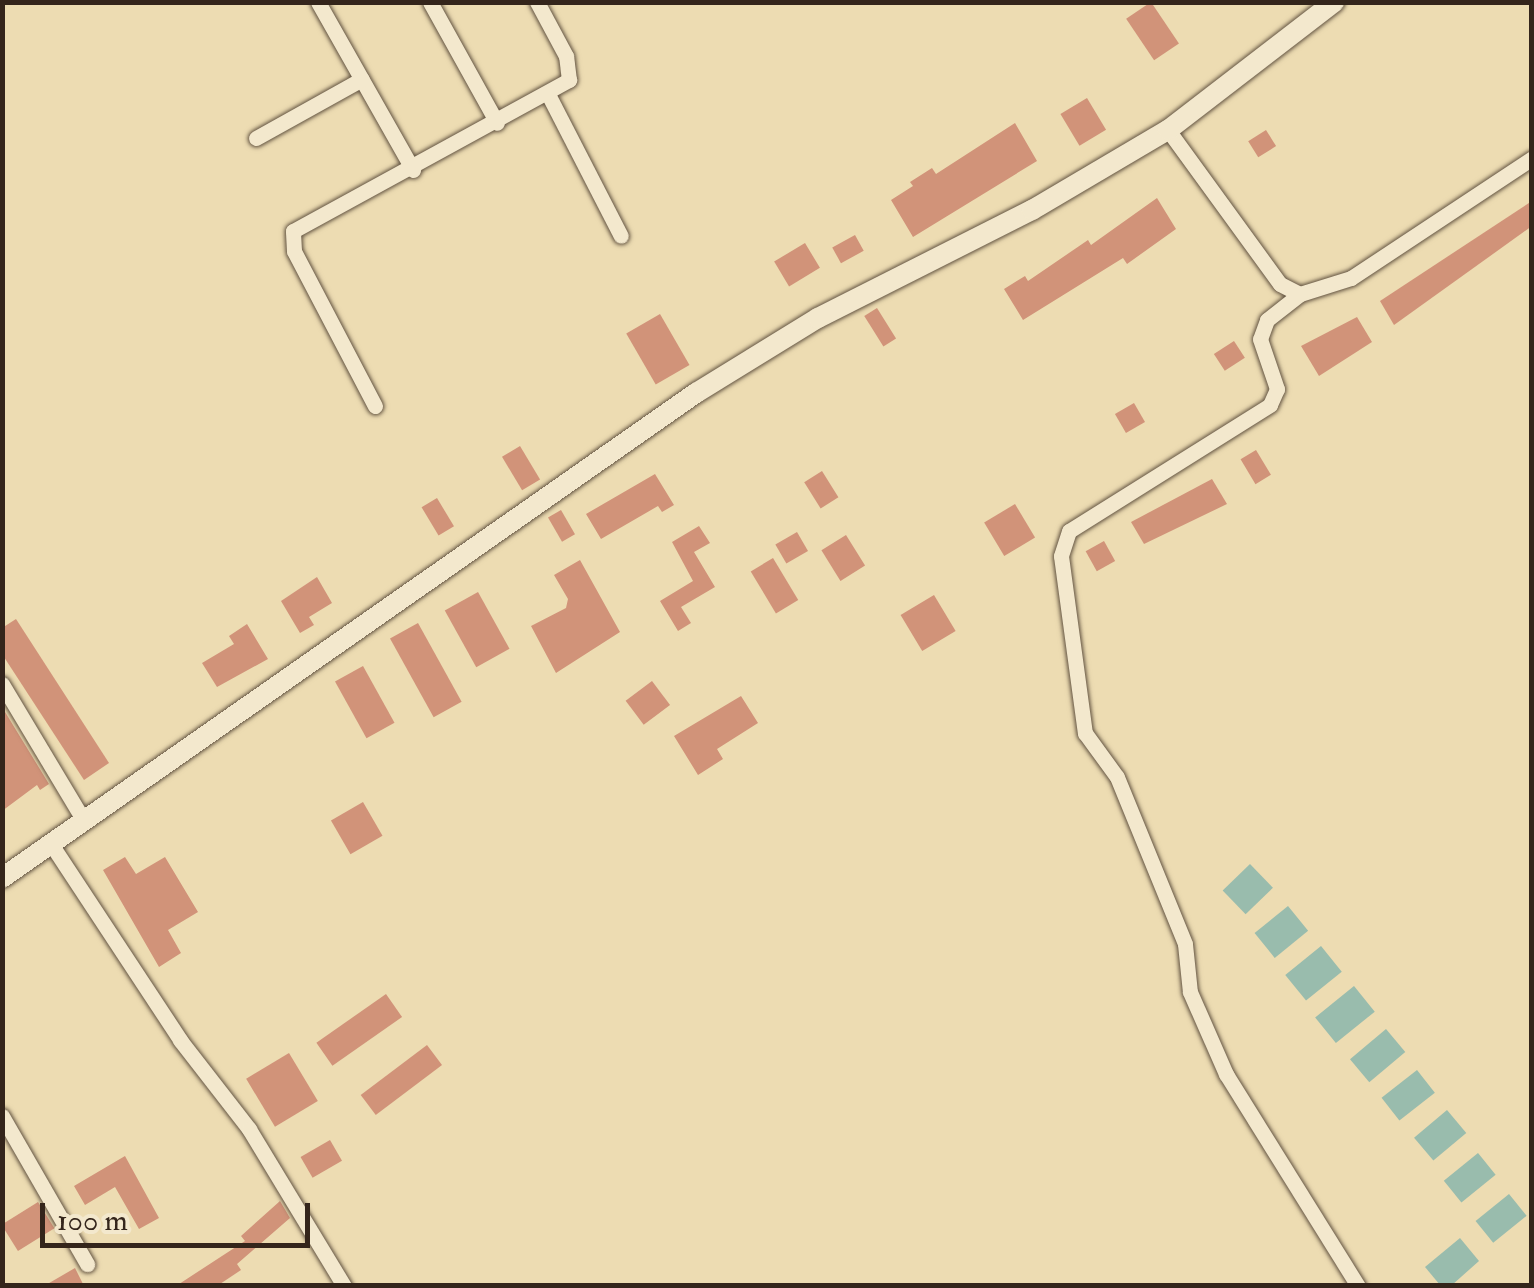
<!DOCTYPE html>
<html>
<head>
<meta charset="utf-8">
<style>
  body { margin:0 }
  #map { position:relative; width:1534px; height:1288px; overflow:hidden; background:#eddcb2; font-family:"IM FELL Double Pica",serif }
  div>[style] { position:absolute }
  .water>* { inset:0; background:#99bcad; transform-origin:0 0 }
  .building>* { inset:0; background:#d19379; transform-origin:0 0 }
  .roads { filter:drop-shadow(0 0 2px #625341) drop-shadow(0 0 2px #625341) }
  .street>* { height:15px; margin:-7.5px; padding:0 7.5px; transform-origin:7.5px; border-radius:7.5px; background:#f3e8cd }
  .secondary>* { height:20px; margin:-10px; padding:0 10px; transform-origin:10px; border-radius:10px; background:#f3e8cd }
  span { translate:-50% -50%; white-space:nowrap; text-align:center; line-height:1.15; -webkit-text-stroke:10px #f3e8cd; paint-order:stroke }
  .frame { position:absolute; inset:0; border:5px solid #34251b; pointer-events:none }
  .scale { position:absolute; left:40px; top:1203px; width:270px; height:45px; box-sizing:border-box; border:5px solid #34251b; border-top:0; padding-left:12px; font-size:30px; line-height:35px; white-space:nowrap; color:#34251b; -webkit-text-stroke:8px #f3e8cd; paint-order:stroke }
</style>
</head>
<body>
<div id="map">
  <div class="water">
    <i style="left:1250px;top:864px;width:33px;height:38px;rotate:46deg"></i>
    <i style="left:1288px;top:906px;width:32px;height:43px;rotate:51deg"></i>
    <i style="left:1321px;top:946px;width:33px;height:46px;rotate:51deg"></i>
    <i style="left:1354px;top:986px;width:33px;height:50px;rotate:51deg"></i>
    <i style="left:1386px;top:1029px;width:30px;height:47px;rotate:50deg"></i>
    <i style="left:1417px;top:1070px;width:29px;height:45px;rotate:52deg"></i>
    <i style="left:1447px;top:1110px;width:30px;height:43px;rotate:50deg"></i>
    <i style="left:1478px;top:1153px;width:28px;height:44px;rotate:51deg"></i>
    <i style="left:1509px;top:1194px;width:28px;height:43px;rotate:51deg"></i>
    <i style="clip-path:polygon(1460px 1238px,1479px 1261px,1452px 1285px,1440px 1285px,1425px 1267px)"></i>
  </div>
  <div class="building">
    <i style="left:1151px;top:2px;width:50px;height:30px;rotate:56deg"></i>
    <i style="left:1087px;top:98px;width:37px;height:31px;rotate:59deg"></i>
    <i style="clip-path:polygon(1015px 123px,1037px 161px,913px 237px,891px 200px,913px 186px,910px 182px,932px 168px,936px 174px)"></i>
    <i style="left:1266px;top:130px;width:19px;height:21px;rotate:58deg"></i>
    <i style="clip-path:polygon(1157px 198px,1176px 229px,1127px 264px,1123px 258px,1023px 320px,1004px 289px,1025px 276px,1028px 281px,1088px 240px,1091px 245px)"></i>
    <i style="clip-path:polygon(1532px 201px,1532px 226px,1394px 325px,1380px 301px)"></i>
    <i style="left:855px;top:235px;width:18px;height:26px;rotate:61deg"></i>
    <i style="left:805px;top:243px;width:29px;height:36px;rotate:59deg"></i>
    <i style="left:877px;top:308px;width:36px;height:15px;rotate:58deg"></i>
    <i style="left:660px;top:314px;width:59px;height:39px;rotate:60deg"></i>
    <i style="clip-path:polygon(1357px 317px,1372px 342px,1319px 376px,1301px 346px)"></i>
    <i style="left:1234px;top:341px;width:20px;height:24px;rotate:57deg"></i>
    <i style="left:1134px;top:403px;width:22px;height:22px;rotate:60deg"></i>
    <i style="left:520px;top:446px;width:39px;height:21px;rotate:59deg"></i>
    <i style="left:1256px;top:450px;width:29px;height:18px;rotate:59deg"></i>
    <i style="left:822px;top:471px;width:31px;height:21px;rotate:58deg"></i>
    <i style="clip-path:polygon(655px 474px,674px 505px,662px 512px,658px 506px,601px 539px,586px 514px)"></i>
    <i style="clip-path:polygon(1212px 479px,1227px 504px,1144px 544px,1131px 522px)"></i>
    <i style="left:437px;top:498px;width:33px;height:18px;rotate:59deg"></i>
    <i style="left:1015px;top:504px;width:39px;height:36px;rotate:59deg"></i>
    <i style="left:561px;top:510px;width:28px;height:15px;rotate:60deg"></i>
    <i style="clip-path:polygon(699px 526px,710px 543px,694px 552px,715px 587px,681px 607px,691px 623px,678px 631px,660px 601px,693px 581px,672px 542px)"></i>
    <i style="left:797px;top:532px;width:22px;height:25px;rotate:60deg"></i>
    <i style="left:846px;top:535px;width:36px;height:29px;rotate:58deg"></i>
    <i style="left:1104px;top:541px;width:23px;height:21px;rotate:61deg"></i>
    <i style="left:773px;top:558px;width:49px;height:26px;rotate:59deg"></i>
    <i style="clip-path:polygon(580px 560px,620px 632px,556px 673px,531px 626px,566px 608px,568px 599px,554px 575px)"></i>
    <i style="clip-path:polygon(317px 577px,332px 603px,309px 617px,314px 625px,300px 633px,281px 601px)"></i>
    <i style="left:478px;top:592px;width:65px;height:38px;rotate:61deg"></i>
    <i style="left:934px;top:595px;width:42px;height:39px;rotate:59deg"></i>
    <i style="clip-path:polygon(16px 619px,109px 763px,84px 780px,2px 654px,2px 628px)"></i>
    <i style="left:418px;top:623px;width:90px;height:32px;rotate:61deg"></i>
    <i style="clip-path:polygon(247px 624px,268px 659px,217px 687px,202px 663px,234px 644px,229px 636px)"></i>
    <i style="left:363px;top:666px;width:65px;height:32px;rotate:61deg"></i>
    <i style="left:652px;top:681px;width:30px;height:33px;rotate:53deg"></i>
    <i style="clip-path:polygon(741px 696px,758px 723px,717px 749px,723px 759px,698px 775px,674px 736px)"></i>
    <i style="clip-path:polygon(2px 707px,49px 784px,40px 790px,37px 785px,2px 811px)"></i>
    <i style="left:363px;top:802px;width:39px;height:37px;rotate:60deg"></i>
    <i style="clip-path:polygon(125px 857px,136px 874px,165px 857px,198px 912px,168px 930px,181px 953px,159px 967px,103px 870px)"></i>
    <i style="left:386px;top:994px;width:28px;height:85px;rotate:55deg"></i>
    <i style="left:427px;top:1045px;width:25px;height:83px;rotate:53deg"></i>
    <i style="left:289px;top:1053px;width:56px;height:50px;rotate:59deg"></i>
    <i style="left:330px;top:1140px;width:24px;height:34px;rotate:60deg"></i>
    <i style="clip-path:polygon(125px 1156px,159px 1218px,139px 1229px,115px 1187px,85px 1205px,74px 1186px)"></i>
    <i style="clip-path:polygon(280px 1201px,290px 1218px,237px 1264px,241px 1270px,217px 1286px,176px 1286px,245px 1241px,241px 1236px)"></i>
    <i style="left:38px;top:1202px;width:31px;height:43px;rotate:58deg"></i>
    <i style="clip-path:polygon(75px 1268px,84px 1286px,44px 1286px)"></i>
  </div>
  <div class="roads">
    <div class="street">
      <i style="left:318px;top:2px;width:193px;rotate:60.5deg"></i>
      <i style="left:430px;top:2px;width:138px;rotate:61deg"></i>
      <i style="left:549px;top:96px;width:157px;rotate:62.8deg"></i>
      <i style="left:1168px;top:130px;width:190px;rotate:54deg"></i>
      <i style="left:1280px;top:284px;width:22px;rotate:27deg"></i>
      <i style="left:1300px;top:294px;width:53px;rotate:-17.4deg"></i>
      <i style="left:1351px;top:278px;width:217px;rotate:-33.5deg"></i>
      <i style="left:256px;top:138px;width:121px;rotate:-29.1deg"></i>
      <i style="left:1300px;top:294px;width:42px;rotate:141.8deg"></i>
      <i style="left:1267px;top:320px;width:20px;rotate:110deg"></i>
      <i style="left:1260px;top:339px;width:53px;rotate:71.2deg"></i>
      <i style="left:1277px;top:389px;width:17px;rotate:114deg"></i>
      <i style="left:1270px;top:405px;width:237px;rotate:147.9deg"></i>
      <i style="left:1069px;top:531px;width:26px;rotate:108deg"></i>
      <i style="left:1061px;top:556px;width:179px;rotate:82.3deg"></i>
      <i style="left:1085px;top:733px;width:54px;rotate:54deg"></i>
      <i style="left:1117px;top:777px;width:180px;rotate:67.8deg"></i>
      <i style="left:1185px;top:944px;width:48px;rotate:84.1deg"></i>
      <i style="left:1190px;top:992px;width:90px;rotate:66.3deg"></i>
      <i style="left:1226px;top:1074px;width:250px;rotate:58.1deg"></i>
      <i style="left:375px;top:406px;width:175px;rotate:-117.6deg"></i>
      <i style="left:294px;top:251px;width:20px;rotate:-93deg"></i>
      <i style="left:293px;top:231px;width:315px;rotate:-28.7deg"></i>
      <i style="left:569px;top:80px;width:24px;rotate:-97deg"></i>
      <i style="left:566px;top:56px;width:61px;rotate:-118.2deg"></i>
      <i style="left:2px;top:684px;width:160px;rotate:59.1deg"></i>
      <i style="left:51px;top:844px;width:235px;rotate:56.6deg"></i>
      <i style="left:180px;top:1040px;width:113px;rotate:52.2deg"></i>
      <i style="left:249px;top:1129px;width:184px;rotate:58.8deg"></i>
      <i style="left:2px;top:1116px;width:171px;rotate:60.1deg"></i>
    </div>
    <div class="secondary">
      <i style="left:2px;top:878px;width:847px;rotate:-34.95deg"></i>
      <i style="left:696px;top:393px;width:143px;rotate:-31.6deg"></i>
      <i style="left:818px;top:318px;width:240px;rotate:-26.8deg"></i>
      <i style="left:1032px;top:210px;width:158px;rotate:-30.5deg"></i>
      <i style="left:1168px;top:130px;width:210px;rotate:-37.6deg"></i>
    </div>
  </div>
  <div class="frame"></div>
  <div class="scale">100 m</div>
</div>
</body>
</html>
